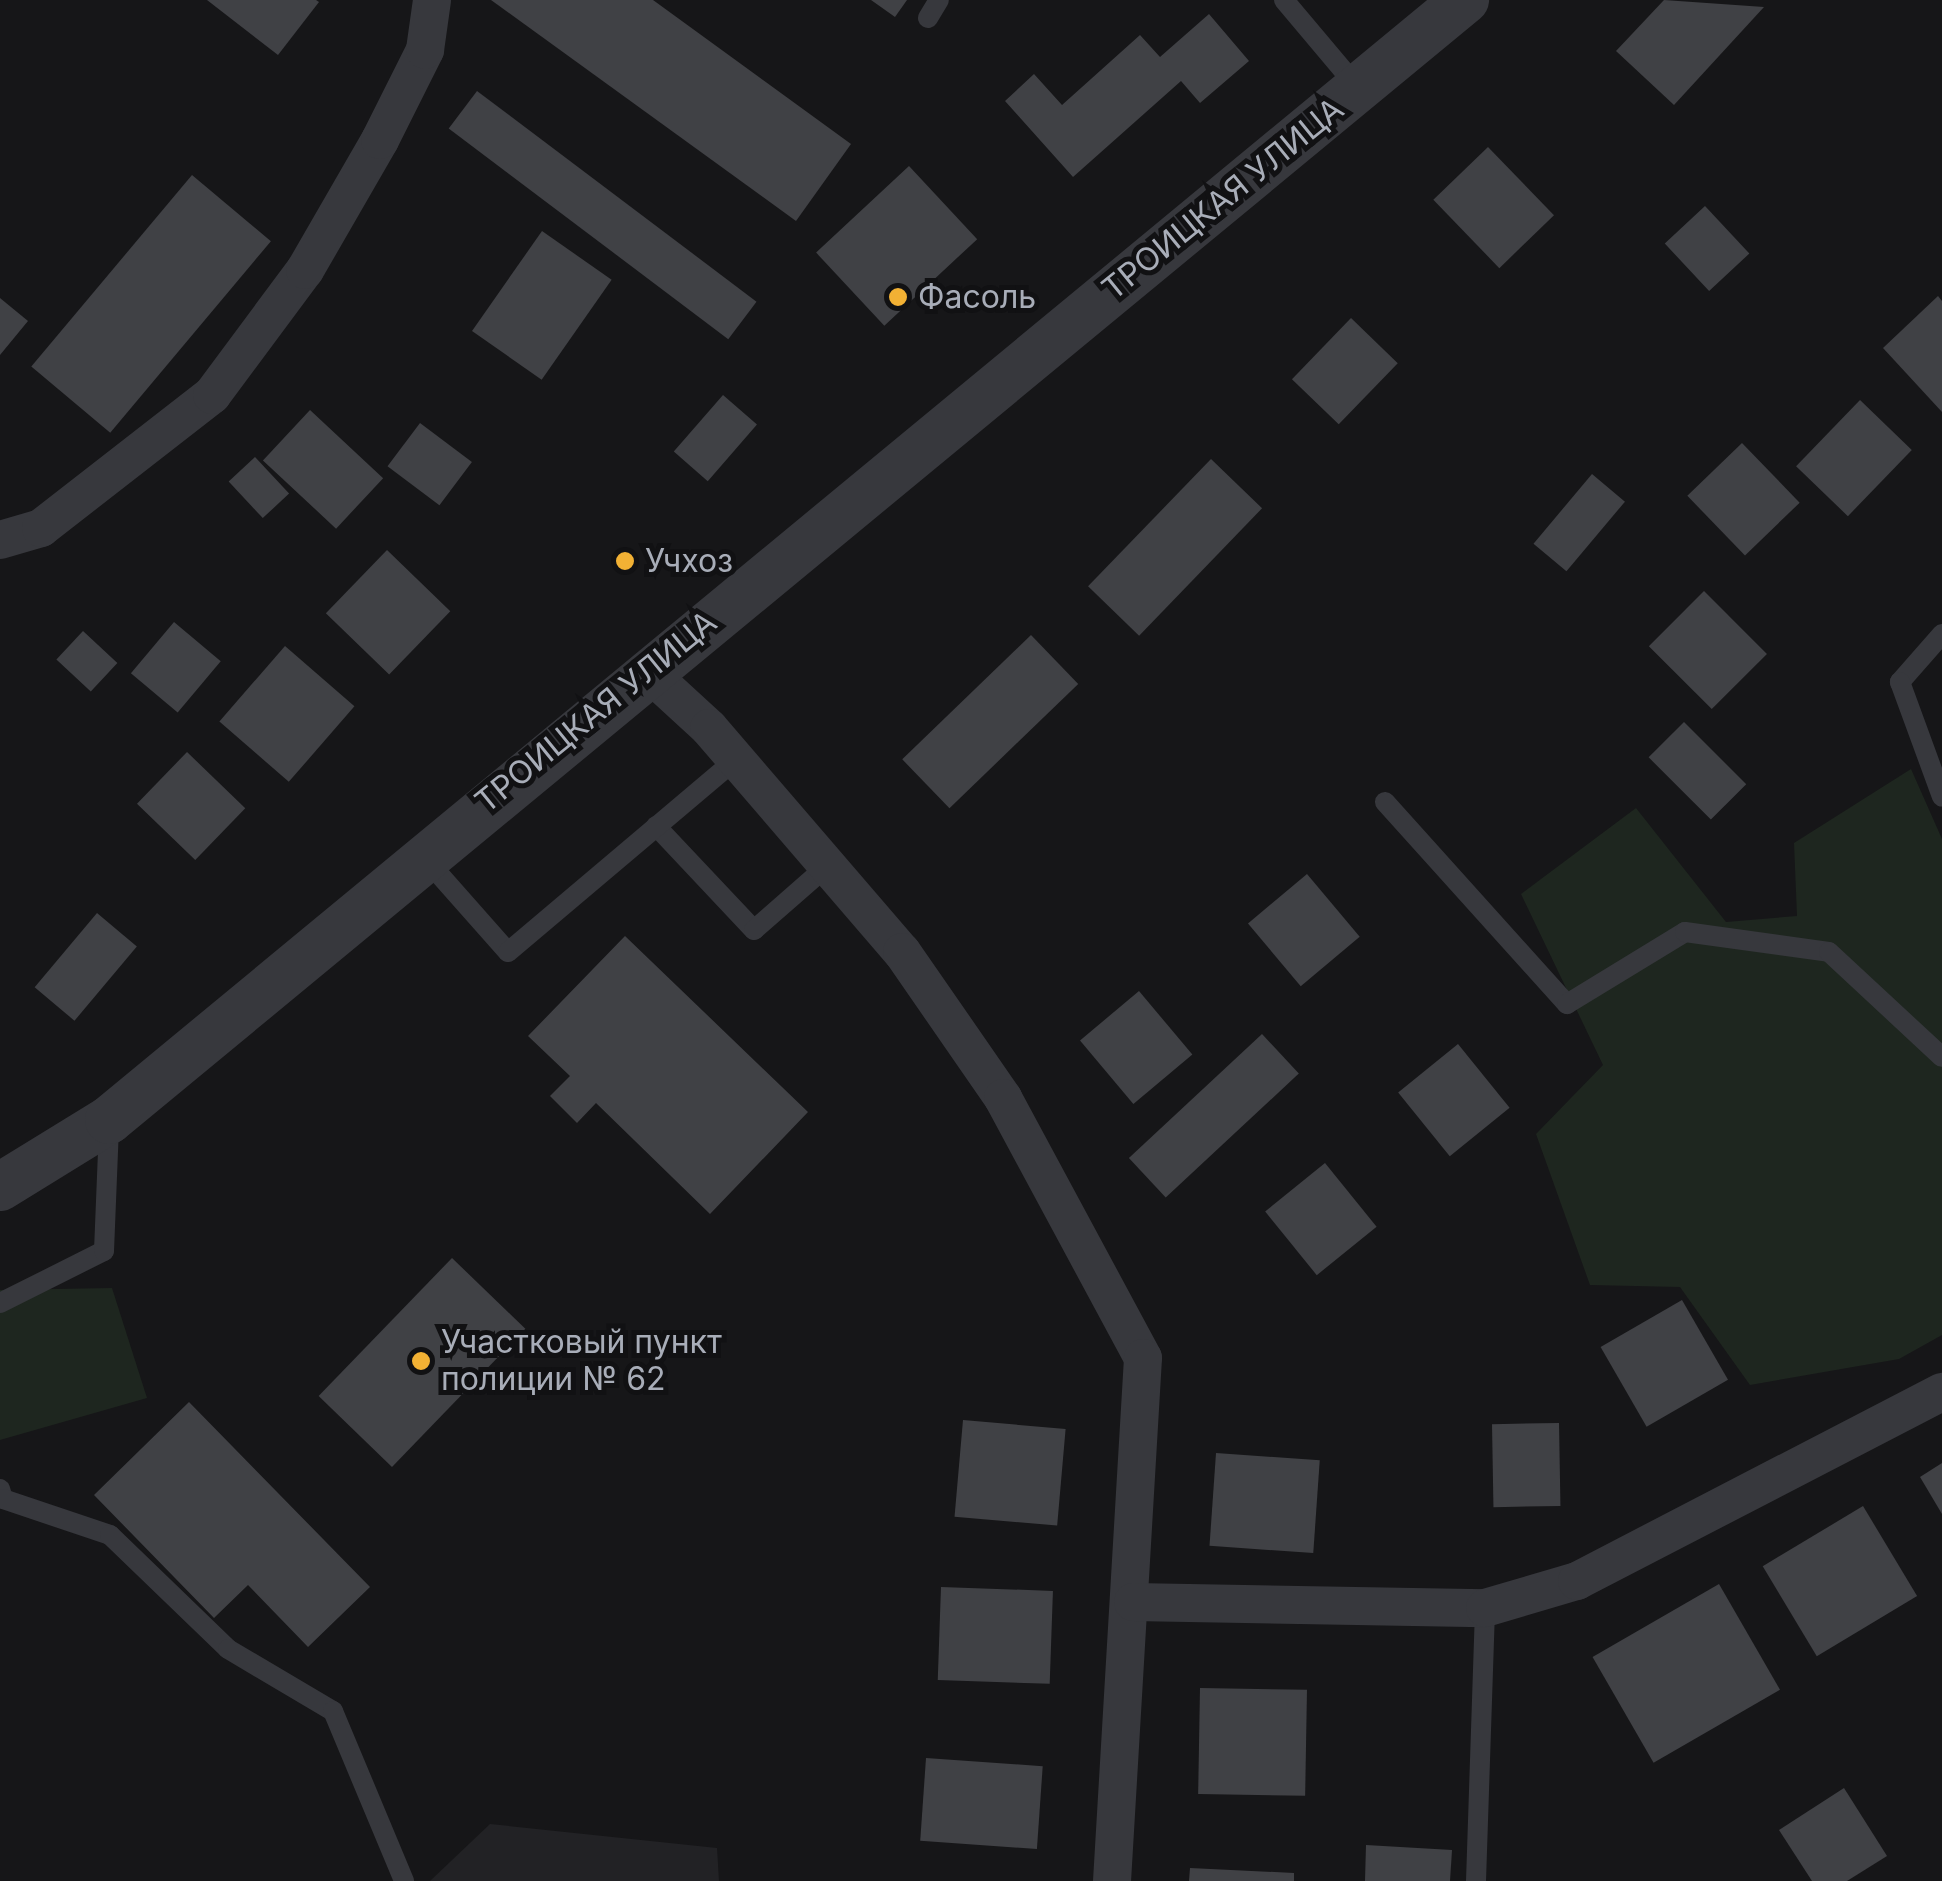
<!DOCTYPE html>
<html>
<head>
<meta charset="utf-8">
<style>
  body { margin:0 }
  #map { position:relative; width:1942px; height:1881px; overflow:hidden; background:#161618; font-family:Inter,sans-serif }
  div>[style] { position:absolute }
  .built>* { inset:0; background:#222225 }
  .green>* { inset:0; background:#1e261f }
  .building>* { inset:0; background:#404145; transform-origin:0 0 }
  .service>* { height:20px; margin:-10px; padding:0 10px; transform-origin:10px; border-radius:10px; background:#37383d }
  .minor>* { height:38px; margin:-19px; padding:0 19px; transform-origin:19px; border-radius:19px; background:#37383d }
  .tertiary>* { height:48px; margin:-24px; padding:0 24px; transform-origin:24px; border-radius:24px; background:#37383d }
  .dots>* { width:28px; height:28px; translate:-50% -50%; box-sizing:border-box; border:5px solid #111113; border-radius:50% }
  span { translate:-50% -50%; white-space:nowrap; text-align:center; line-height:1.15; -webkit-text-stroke:10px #111113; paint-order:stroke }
  .street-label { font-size:32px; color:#a8adb8 }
  .poi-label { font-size:32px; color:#a8adb8 }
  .left { translate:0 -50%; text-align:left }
</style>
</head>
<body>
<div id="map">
  <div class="built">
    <i style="clip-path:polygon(490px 1824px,717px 1848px,719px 1881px,430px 1881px)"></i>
  </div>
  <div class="green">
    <i style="clip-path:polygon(1911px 769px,1942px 839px,1942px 1335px,1899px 1359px,1750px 1385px,1680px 1287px,1590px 1285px,1536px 1134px,1603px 1065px,1521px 894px,1636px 808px,1726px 922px,1797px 916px,1794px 843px)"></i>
    <i style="clip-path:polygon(112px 1288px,147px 1398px,0 1440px,0 1290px)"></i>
  </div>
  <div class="building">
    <i style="clip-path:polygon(207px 0,316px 0,319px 2px,278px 55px)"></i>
    <i style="clip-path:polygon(491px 0,653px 0,851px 144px,796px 221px)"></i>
    <i style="clip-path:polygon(871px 0,907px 0,895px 17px)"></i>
    <i style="clip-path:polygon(1664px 0,1764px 7px,1674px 105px,1616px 51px)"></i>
    <i style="clip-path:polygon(1209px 14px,1249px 61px,1200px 103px,1181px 81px,1073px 177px,1005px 101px,1034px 74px,1062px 105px,1140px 35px,1160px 57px)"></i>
    <i style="left:477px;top:91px;width:350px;height:47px;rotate:37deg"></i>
    <i style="left:1488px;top:147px;width:95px;height:76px;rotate:46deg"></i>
    <i style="left:909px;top:166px;width:100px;height:127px;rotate:47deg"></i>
    <i style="left:192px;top:175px;width:103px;height:250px;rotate:40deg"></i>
    <i style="left:1705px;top:206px;width:65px;height:55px;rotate:47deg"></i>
    <i style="left:542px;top:231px;width:85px;height:122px;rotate:35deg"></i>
    <i style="clip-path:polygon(1938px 296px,1942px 301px,1942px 412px,1883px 348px)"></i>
    <i style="clip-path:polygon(0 298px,28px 321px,0 355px)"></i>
    <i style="left:1351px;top:318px;width:65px;height:85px;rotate:44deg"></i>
    <i style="left:723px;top:395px;width:45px;height:75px;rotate:41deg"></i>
    <i style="left:1860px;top:400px;width:72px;height:92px;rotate:44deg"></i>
    <i style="left:310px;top:410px;width:100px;height:69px;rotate:43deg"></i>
    <i style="left:420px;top:423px;width:65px;height:54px;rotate:37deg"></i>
    <i style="left:1742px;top:443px;width:83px;height:76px;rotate:46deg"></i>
    <i style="left:255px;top:457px;width:50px;height:36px;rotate:47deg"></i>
    <i style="left:1211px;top:459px;width:71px;height:177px;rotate:44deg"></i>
    <i style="left:1592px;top:474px;width:43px;height:91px;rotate:40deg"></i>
    <i style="left:387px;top:550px;width:88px;height:88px;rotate:44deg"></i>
    <i style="left:1704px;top:591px;width:89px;height:78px;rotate:45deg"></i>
    <i style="left:174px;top:622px;width:61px;height:67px;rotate:40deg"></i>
    <i style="left:83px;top:631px;width:47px;height:39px;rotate:43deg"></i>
    <i style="left:1031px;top:635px;width:68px;height:179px;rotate:46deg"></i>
    <i style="left:285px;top:646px;width:92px;height:100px;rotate:41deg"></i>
    <i style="left:1684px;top:722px;width:88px;height:50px;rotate:45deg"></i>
    <i style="left:187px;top:752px;width:81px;height:72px;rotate:44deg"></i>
    <i style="left:1307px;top:874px;width:82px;height:77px;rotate:50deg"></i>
    <i style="left:97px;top:913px;width:52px;height:97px;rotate:40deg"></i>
    <i style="clip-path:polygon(625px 936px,808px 1112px,710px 1214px,596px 1103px,577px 1123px,550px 1096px,570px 1076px,528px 1036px)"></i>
    <i style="left:1139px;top:991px;width:83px;height:77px;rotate:50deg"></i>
    <i style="left:1262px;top:1034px;width:54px;height:182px;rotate:47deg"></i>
    <i style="left:1458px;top:1044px;width:82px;height:77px;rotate:51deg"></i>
    <i style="left:1325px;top:1163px;width:82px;height:77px;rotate:51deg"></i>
    <i style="left:452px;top:1258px;width:102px;height:192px;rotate:44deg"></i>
    <i style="left:1682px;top:1300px;width:92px;height:94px;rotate:60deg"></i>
    <i style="clip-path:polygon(189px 1402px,370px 1587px,308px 1647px,248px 1585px,214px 1618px,94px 1495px)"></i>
    <i style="left:963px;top:1420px;width:103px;height:97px;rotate:5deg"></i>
    <i style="left:1559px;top:1423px;width:83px;height:67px;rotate:89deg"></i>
    <i style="left:1216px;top:1453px;width:104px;height:93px;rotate:4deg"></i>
    <i style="clip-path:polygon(1942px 1463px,1942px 1514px,1920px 1477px)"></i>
    <i style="left:1863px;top:1506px;width:105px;height:117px;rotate:59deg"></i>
    <i style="left:1719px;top:1584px;width:122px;height:146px;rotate:60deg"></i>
    <i style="left:941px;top:1587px;width:112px;height:93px;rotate:2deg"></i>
    <i style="left:1200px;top:1688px;width:107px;height:106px;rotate:1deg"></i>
    <i style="left:926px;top:1758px;width:117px;height:83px;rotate:4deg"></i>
    <i style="clip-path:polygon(1844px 1788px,1887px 1856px,1847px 1881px,1812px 1881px,1779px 1830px)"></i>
    <i style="clip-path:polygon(1366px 1845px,1452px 1850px,1450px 1881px,1365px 1881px)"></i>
    <i style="clip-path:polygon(1190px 1868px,1294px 1873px,1294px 1881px,1189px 1881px)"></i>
  </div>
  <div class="service">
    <i style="left:1284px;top:0;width:115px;rotate:49.9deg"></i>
    <i style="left:928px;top:18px;width:21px;rotate:-59deg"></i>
    <i style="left:1942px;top:634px;width:64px;rotate:131.2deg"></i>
    <i style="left:1900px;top:682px;width:122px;rotate:69.9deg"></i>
    <i style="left:1385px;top:802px;width:272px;rotate:48deg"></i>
    <i style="left:1567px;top:1004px;width:138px;rotate:-31.4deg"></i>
    <i style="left:1685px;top:932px;width:145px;rotate:7.9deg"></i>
    <i style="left:1829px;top:952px;width:154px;rotate:42.9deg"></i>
    <i style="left:656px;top:826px;width:143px;rotate:46.7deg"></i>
    <i style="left:754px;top:930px;width:97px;rotate:-41.2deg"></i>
    <i style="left:423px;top:856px;width:128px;rotate:48.5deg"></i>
    <i style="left:508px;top:952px;width:297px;rotate:-40.2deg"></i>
    <i style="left:0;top:1303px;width:116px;rotate:-26.6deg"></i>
    <i style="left:104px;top:1251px;width:126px;rotate:-87.7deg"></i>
    <i style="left:0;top:1489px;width:10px;rotate:73deg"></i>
    <i style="left:3px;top:1499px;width:113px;rotate:18.6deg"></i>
    <i style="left:110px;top:1535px;width:164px;rotate:44deg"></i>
    <i style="left:228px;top:1649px;width:122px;rotate:30.6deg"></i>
    <i style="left:333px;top:1711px;width:184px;rotate:67.3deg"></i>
    <i style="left:1476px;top:1881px;width:273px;rotate:-88.1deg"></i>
  </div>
  <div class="minor">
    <i style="left:0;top:540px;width:43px;rotate:-16.3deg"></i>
    <i style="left:41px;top:528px;width:217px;rotate:-37.9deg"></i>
    <i style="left:212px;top:395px;width:156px;rotate:-53.4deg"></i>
    <i style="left:305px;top:270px;width:150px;rotate:-60deg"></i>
    <i style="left:380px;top:140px;width:101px;rotate:-63.4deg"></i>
    <i style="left:425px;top:50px;width:50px;rotate:-82deg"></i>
    <i style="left:647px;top:671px;width:84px;rotate:42.6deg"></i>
    <i style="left:709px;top:728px;width:296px;rotate:49.3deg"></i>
    <i style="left:902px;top:952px;width:178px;rotate:55.3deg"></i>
    <i style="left:1003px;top:1098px;width:295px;rotate:61.7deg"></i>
    <i style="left:1143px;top:1358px;width:524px;rotate:93.39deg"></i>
    <i style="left:1133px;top:1602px;width:352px;rotate:1deg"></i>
    <i style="left:1485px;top:1608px;width:96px;rotate:-16.4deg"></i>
    <i style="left:1577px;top:1581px;width:411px;rotate:-27.4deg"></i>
  </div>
  <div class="tertiary">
    <i style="left:0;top:1187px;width:128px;rotate:-31.6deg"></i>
    <i style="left:109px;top:1120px;width:1759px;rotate:-39.56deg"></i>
  </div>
  <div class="dots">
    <i style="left:898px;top:297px;background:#f2b134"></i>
    <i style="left:625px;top:561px;background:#f2b134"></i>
    <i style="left:421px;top:1361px;background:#f2b134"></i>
  </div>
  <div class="street-label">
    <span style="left:1223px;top:199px;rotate:-39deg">ТРОИЦКАЯ УЛИЦА</span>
    <span style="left:596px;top:712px;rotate:-39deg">ТРОИЦКАЯ УЛИЦА</span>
  </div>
  <div class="poi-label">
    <span class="left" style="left:918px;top:297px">Фасоль</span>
    <span class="left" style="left:645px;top:561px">Учхоз</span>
    <span class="left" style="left:441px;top:1361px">Участковый пункт<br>полиции № 62</span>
  </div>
</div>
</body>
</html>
